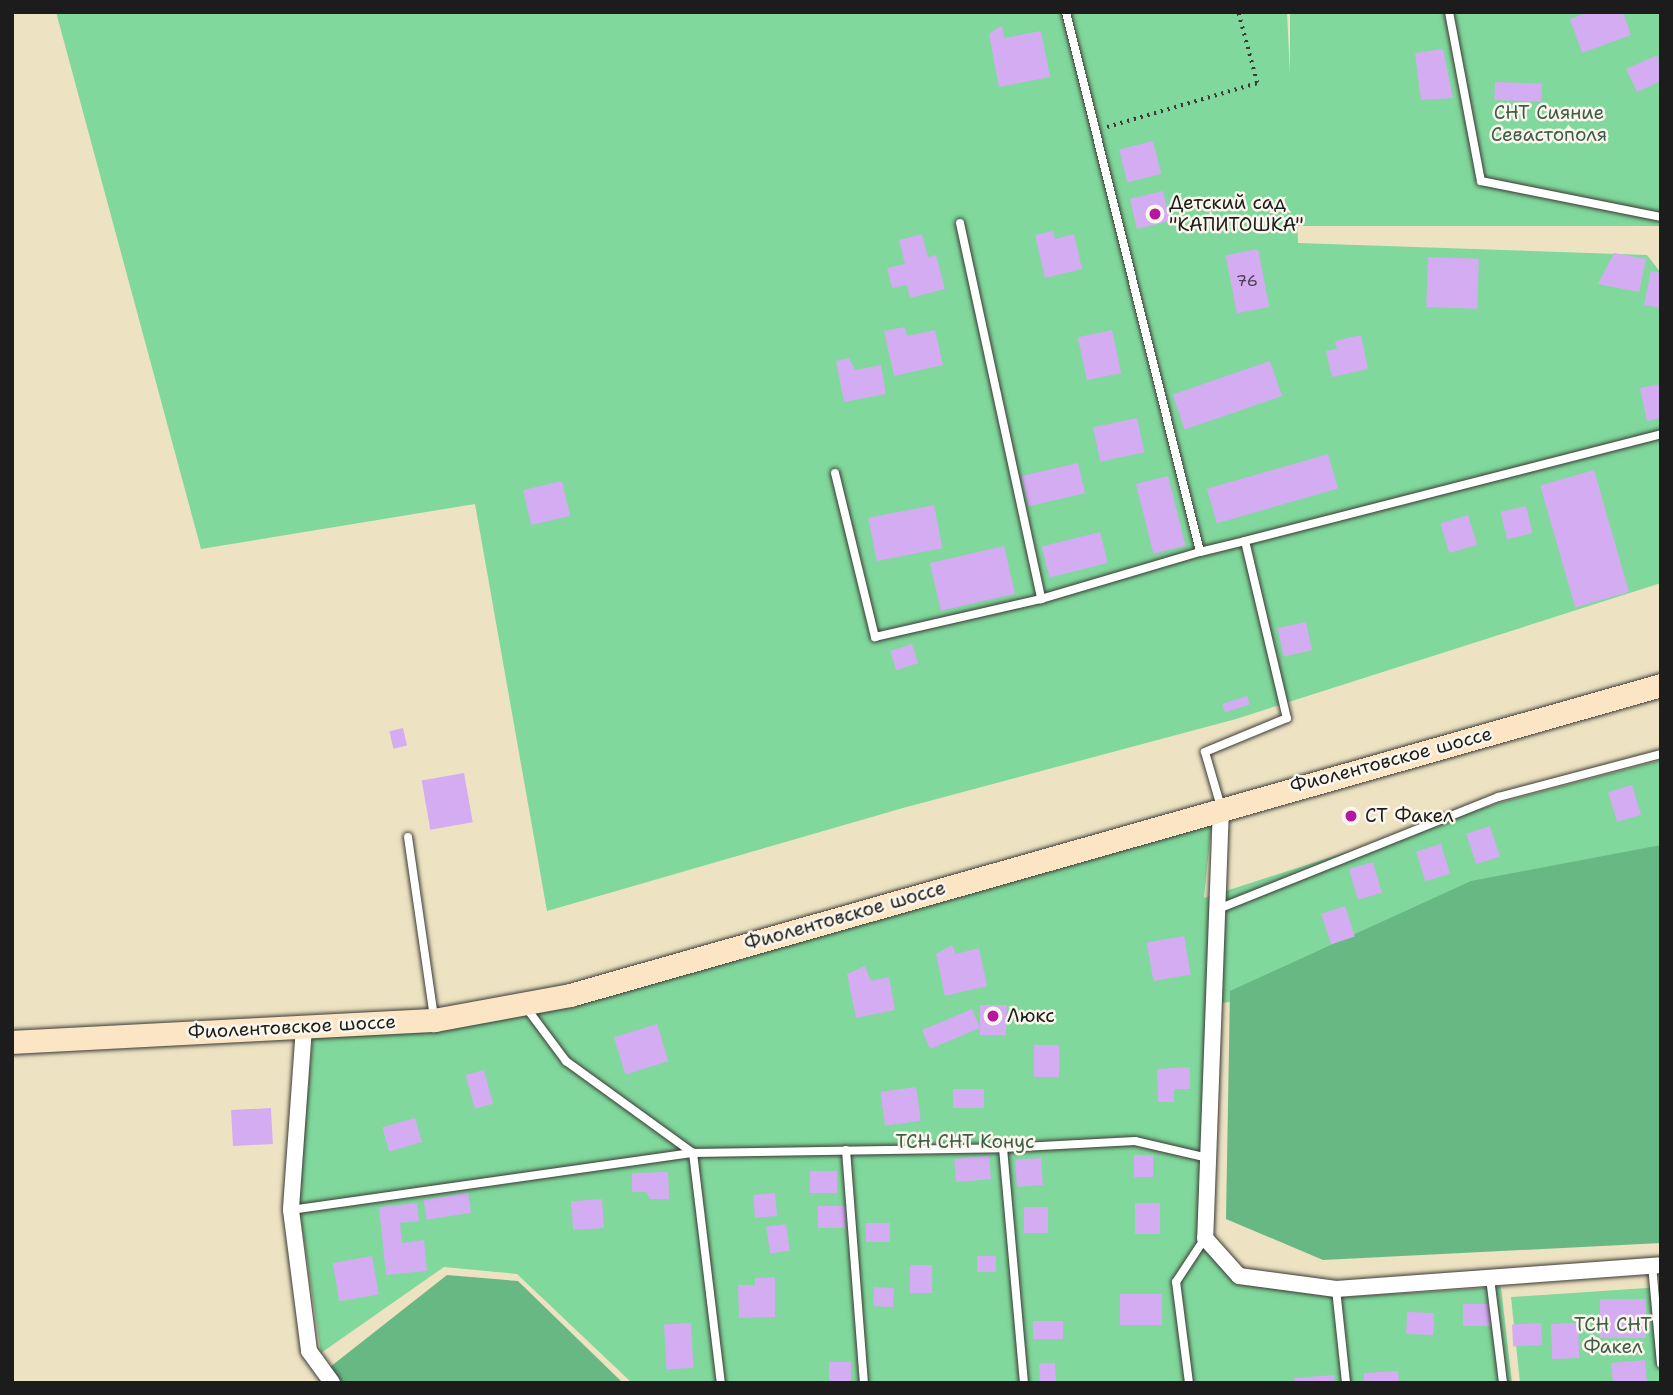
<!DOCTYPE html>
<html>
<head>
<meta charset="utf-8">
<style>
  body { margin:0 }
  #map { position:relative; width:1673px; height:1395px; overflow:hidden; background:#ede3c3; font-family:"Shantell Sans",sans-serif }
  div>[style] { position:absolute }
  .green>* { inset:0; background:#80d89c; transform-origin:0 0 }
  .forest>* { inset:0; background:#68b884 }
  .building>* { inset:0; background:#d4acf2; transform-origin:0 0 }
  .path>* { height:3.5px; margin-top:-1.75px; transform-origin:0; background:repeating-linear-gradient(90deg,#3b3a35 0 2px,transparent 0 7px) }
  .roads { filter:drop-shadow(0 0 2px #3b3a35) drop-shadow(0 0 2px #3b3a35) }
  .lane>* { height:8px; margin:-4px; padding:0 4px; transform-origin:4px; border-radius:4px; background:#fff }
  .street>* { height:16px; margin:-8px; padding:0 8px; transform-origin:8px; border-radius:8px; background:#fff }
  .secondary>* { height:23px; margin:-11.5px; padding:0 11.5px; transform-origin:11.5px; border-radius:11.5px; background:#fce5c4 }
  .dots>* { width:19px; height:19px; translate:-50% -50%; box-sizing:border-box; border:4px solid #fbf7ec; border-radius:50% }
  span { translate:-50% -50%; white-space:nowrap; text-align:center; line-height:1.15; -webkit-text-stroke:5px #fbf7ec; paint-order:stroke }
  .number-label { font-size:16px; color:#4a4052 }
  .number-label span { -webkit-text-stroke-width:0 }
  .park-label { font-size:19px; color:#3f5e49 }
  .poi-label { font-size:19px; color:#1c1c1c }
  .left { translate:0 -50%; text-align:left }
  .street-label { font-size:19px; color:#1c1c1c }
  .frame { position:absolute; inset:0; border:14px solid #1c1c1c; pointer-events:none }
</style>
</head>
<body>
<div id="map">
  <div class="green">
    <i style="clip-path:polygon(56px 12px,1287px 12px,1298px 243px,1647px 255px,1661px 273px,1661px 583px,1236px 719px,903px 808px,547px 911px,475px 504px,201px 549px)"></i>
    <i style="left:1290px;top:12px;width:371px;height:214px"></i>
    <i style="clip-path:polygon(1661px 760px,1661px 875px,1423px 986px,1220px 1003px,1199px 1236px,1238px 1284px,1344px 1297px,1501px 1287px,1512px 1383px,632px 1383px,517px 1274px,444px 1267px,321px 1353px,298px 1199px,313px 1034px,434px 1030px,1212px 820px,1204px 898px,1499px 803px)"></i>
    <i style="clip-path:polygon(1661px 1287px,1661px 1383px,1520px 1383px,1511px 1297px)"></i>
  </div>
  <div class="forest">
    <i style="clip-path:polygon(1661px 845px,1661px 1243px,1323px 1260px,1226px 1219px,1230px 991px,1471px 881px)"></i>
    <i style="clip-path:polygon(447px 1275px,518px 1281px,623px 1383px,341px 1383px,330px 1367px)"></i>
  </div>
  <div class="building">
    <i style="clip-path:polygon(1588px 12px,1623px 12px,1631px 35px,1582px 53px,1570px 19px)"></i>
    <i style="clip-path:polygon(1002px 25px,1004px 38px,1041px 31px,1050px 77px,999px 87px,989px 34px)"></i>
    <i style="clip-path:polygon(1443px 49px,1453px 98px,1421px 100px,1415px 53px)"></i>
    <i style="clip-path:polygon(1658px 55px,1661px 81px,1637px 92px,1626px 69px)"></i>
    <i style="left:1495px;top:82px;width:47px;height:18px;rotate:2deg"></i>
    <i style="left:1153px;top:141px;width:34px;height:35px;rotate:76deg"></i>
    <i style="left:1163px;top:191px;width:31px;height:34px;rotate:77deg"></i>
    <i style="clip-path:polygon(1053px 231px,1055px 239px,1074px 234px,1082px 269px,1045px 278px,1035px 235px)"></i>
    <i style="clip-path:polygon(922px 234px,928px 257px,936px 255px,945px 289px,910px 298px,907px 285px,892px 288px,887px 268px,905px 264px,899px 240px)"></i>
    <i style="left:1258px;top:249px;width:59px;height:33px;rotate:79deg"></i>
    <i style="clip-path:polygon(1614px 253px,1646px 259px,1639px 292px,1598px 284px)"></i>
    <i style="left:1428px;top:257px;width:51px;height:50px;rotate:2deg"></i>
    <i style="clip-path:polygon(1651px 271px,1661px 273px,1661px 308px,1644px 305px)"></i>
    <i style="clip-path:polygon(905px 327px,907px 336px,935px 330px,943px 365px,894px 376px,884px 331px)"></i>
    <i style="left:1112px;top:330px;width:44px;height:35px;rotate:78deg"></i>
    <i style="clip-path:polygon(1361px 335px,1368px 369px,1332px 377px,1326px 351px,1337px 349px,1335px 341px)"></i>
    <i style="clip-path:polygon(849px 358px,855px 370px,881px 365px,886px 394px,844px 402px,836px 361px)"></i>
    <i style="left:1270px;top:361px;width:37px;height:103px;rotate:71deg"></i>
    <i style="clip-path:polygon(1661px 384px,1661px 418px,1647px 421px,1640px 388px)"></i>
    <i style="left:1137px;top:418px;width:35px;height:45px;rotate:78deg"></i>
    <i style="left:1328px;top:454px;width:36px;height:126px;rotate:74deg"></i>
    <i style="left:1078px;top:463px;width:31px;height:58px;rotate:77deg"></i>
    <i style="left:1594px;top:470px;width:127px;height:56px;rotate:74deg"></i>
    <i style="left:1168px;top:476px;width:72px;height:33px;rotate:76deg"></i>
    <i style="left:562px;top:481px;width:36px;height:40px;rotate:77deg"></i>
    <i style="left:934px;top:505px;width:44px;height:67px;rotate:79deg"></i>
    <i style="left:1526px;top:506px;width:28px;height:26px;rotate:77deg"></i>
    <i style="left:1468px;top:515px;width:31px;height:29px;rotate:73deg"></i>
    <i style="left:1100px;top:532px;width:32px;height:60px;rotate:76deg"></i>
    <i style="left:1004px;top:546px;width:49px;height:76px;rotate:77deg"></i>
    <i style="left:1306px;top:622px;width:29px;height:29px;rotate:78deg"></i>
    <i style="left:912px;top:644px;width:20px;height:23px;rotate:72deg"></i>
    <i style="left:1247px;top:696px;width:9px;height:26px;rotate:72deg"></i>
    <i style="left:403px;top:728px;width:18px;height:14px;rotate:77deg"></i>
    <i style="left:464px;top:773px;width:50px;height:43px;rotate:80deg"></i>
    <i style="left:1632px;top:785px;width:31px;height:25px;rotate:73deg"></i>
    <i style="left:1490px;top:826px;width:32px;height:25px;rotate:72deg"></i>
    <i style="left:1441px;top:844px;width:31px;height:26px;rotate:73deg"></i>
    <i style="left:1373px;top:862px;width:32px;height:25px;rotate:74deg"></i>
    <i style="left:1345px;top:906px;width:32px;height:25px;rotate:72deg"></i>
    <i style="left:1184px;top:936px;width:39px;height:38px;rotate:80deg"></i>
    <i style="clip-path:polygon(952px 945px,956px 954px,979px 948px,987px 986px,945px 996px,936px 954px)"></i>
    <i style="clip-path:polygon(865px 966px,871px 981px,889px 977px,895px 1010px,856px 1018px,847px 974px)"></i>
    <i style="clip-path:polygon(980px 1005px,1007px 1005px,1006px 1035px,980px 1035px,980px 1028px,930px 1049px,922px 1030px,972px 1009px,980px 1028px)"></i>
    <i style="left:657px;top:1024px;width:39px;height:45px;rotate:73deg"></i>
    <i style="left:1034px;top:1045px;width:25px;height:32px"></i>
    <i style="clip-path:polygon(1190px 1067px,1190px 1089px,1174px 1089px,1174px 1102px,1158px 1102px,1157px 1069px)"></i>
    <i style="left:484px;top:1070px;width:35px;height:19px;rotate:75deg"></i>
    <i style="left:916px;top:1087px;width:34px;height:36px;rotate:82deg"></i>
    <i style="left:953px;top:1089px;width:31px;height:19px"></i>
    <i style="left:271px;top:1108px;width:36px;height:40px;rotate:87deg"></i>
    <i style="left:415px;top:1118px;width:25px;height:34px;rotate:74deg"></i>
    <i style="left:1134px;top:1155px;width:19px;height:22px"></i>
    <i style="left:989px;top:1156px;width:23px;height:35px;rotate:85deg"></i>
    <i style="left:1041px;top:1158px;width:27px;height:26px;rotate:86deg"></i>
    <i style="left:837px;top:1171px;width:22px;height:27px;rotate:90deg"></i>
    <i style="clip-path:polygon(668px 1172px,669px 1199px,650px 1199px,646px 1192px,632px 1192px,632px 1173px)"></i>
    <i style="left:468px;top:1193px;width:20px;height:45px;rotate:81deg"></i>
    <i style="left:775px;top:1193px;width:23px;height:22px;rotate:85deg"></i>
    <i style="left:602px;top:1199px;width:29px;height:31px;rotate:86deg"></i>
    <i style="clip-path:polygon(417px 1203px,419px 1221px,400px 1223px,402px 1243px,424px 1240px,427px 1271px,386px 1275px,379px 1207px)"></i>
    <i style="left:1135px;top:1203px;width:25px;height:31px"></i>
    <i style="left:818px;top:1206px;width:27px;height:22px"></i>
    <i style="left:1024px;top:1207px;width:24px;height:26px"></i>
    <i style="left:866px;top:1223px;width:24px;height:19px"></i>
    <i style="left:786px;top:1224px;width:27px;height:20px;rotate:82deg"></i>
    <i style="left:372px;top:1256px;width:39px;height:40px;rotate:80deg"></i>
    <i style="left:977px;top:1256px;width:19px;height:16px"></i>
    <i style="left:910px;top:1265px;width:22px;height:28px"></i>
    <i style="clip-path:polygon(775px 1277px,775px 1317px,739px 1318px,738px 1285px,755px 1285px,755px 1278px)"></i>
    <i style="left:874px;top:1287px;width:20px;height:19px;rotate:3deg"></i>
    <i style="left:1120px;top:1294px;width:42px;height:31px"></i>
    <i style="left:1600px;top:1299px;width:46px;height:39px"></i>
    <i style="left:1463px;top:1304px;width:29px;height:22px"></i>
    <i style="left:1407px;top:1312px;width:27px;height:22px;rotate:2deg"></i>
    <i style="left:1033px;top:1321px;width:30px;height:18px"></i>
    <i style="left:691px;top:1323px;width:45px;height:27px;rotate:87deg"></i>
    <i style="left:1541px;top:1323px;width:22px;height:29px;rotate:87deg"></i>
    <i style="left:1578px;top:1323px;width:35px;height:27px;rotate:88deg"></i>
    <i style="left:1645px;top:1360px;width:23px;height:34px;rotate:85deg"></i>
    <i style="left:829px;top:1362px;width:22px;height:21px"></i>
    <i style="left:1055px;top:1363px;width:20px;height:16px;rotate:87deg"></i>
    <i style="clip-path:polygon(1398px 1371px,1399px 1383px,1364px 1383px,1364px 1373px)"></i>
    <i style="clip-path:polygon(1334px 1375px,1335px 1383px,1295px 1383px,1294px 1378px)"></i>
  </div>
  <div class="path">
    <i style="left:1107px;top:127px;width:156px;rotate:-16.3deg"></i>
    <i style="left:1257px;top:83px;width:73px;rotate:-105deg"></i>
  </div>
  <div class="roads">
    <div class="lane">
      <i style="left:1066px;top:12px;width:556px;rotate:76.06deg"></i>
      <i style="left:1200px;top:552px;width:46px;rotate:-13.7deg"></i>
      <i style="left:1245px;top:541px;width:182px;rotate:76.7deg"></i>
      <i style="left:1287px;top:718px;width:89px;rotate:157.5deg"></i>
      <i style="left:1205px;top:752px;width:57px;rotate:73.8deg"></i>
      <i style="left:1449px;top:12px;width:172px;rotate:79.3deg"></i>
      <i style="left:1481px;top:181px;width:184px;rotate:11.3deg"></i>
      <i style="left:960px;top:223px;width:385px;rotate:77.8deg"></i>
      <i style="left:1041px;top:599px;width:166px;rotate:-16.5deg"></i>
      <i style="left:835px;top:473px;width:169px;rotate:76.3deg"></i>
      <i style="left:875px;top:637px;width:170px;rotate:-12.9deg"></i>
      <i style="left:1245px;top:541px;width:430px;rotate:-14.4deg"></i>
      <i style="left:408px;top:837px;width:182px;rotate:81.8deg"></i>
      <i style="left:1218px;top:909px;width:302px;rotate:-21.8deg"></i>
      <i style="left:1498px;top:797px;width:169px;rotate:-14.8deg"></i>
      <i style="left:525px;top:1006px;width:69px;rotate:53.3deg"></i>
      <i style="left:566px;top:1061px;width:157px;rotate:35.9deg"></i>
      <i style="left:693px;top:1153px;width:310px;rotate:-0.9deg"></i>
      <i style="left:1003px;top:1148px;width:132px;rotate:-3deg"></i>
      <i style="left:1135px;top:1141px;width:75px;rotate:13.1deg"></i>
      <i style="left:1003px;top:1148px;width:236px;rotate:84.9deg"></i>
      <i style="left:846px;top:1150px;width:234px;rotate:85.6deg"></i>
      <i style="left:291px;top:1210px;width:406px;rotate:-8.1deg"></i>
      <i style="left:693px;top:1153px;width:232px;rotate:83.1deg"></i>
      <i style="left:1652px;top:1265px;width:99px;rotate:84.8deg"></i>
      <i style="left:1490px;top:1278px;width:106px;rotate:82.9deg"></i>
      <i style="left:1336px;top:1289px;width:95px;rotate:83.9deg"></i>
      <i style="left:1189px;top:1383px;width:102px;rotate:-97.3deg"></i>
      <i style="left:1176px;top:1282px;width:53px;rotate:-56.6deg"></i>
    </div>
    <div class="street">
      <i style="left:1221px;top:807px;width:431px;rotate:92.1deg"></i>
      <i style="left:1205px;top:1238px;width:51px;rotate:48.2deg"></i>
      <i style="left:1239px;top:1276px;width:98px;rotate:7.6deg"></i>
      <i style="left:1336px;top:1289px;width:326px;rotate:-4.2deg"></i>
      <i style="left:304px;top:1027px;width:183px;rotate:94.1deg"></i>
      <i style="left:291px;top:1210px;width:142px;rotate:82.7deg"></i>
      <i style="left:309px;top:1351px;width:39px;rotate:54deg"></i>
    </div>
    <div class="secondary">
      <i style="left:12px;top:1042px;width:423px;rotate:-3deg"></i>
      <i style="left:434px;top:1020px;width:138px;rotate:-10.4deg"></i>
      <i style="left:570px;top:995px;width:1134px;rotate:-15.86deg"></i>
    </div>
  </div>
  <div class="dots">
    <i style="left:1155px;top:214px;background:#b5179e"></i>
    <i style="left:1351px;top:816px;background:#b5179e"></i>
    <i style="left:993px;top:1016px;background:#b5179e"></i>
  </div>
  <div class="number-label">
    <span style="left:1247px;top:281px">76</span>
  </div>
  <div class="park-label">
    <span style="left:1549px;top:124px">СНТ Сияние<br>Севастополя</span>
    <span style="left:965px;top:1142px">ТСН СНТ Конус</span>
    <span style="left:1613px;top:1336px">ТСН СНТ<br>Факел</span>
  </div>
  <div class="poi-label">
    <span class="left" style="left:1169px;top:214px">Детский сад<br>"КАПИТОШКА"</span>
    <span class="left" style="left:1365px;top:816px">СТ Факел</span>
    <span class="left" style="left:1007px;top:1016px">Люкс</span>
  </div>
  <div class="street-label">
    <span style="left:1391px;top:760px;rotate:-15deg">Фиолентовское шоссе</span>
    <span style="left:845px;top:916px;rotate:-16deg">Фиолентовское шоссе</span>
    <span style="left:292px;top:1027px;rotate:-3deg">Фиолентовское шоссе</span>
  </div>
  <div class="frame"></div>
</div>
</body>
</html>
